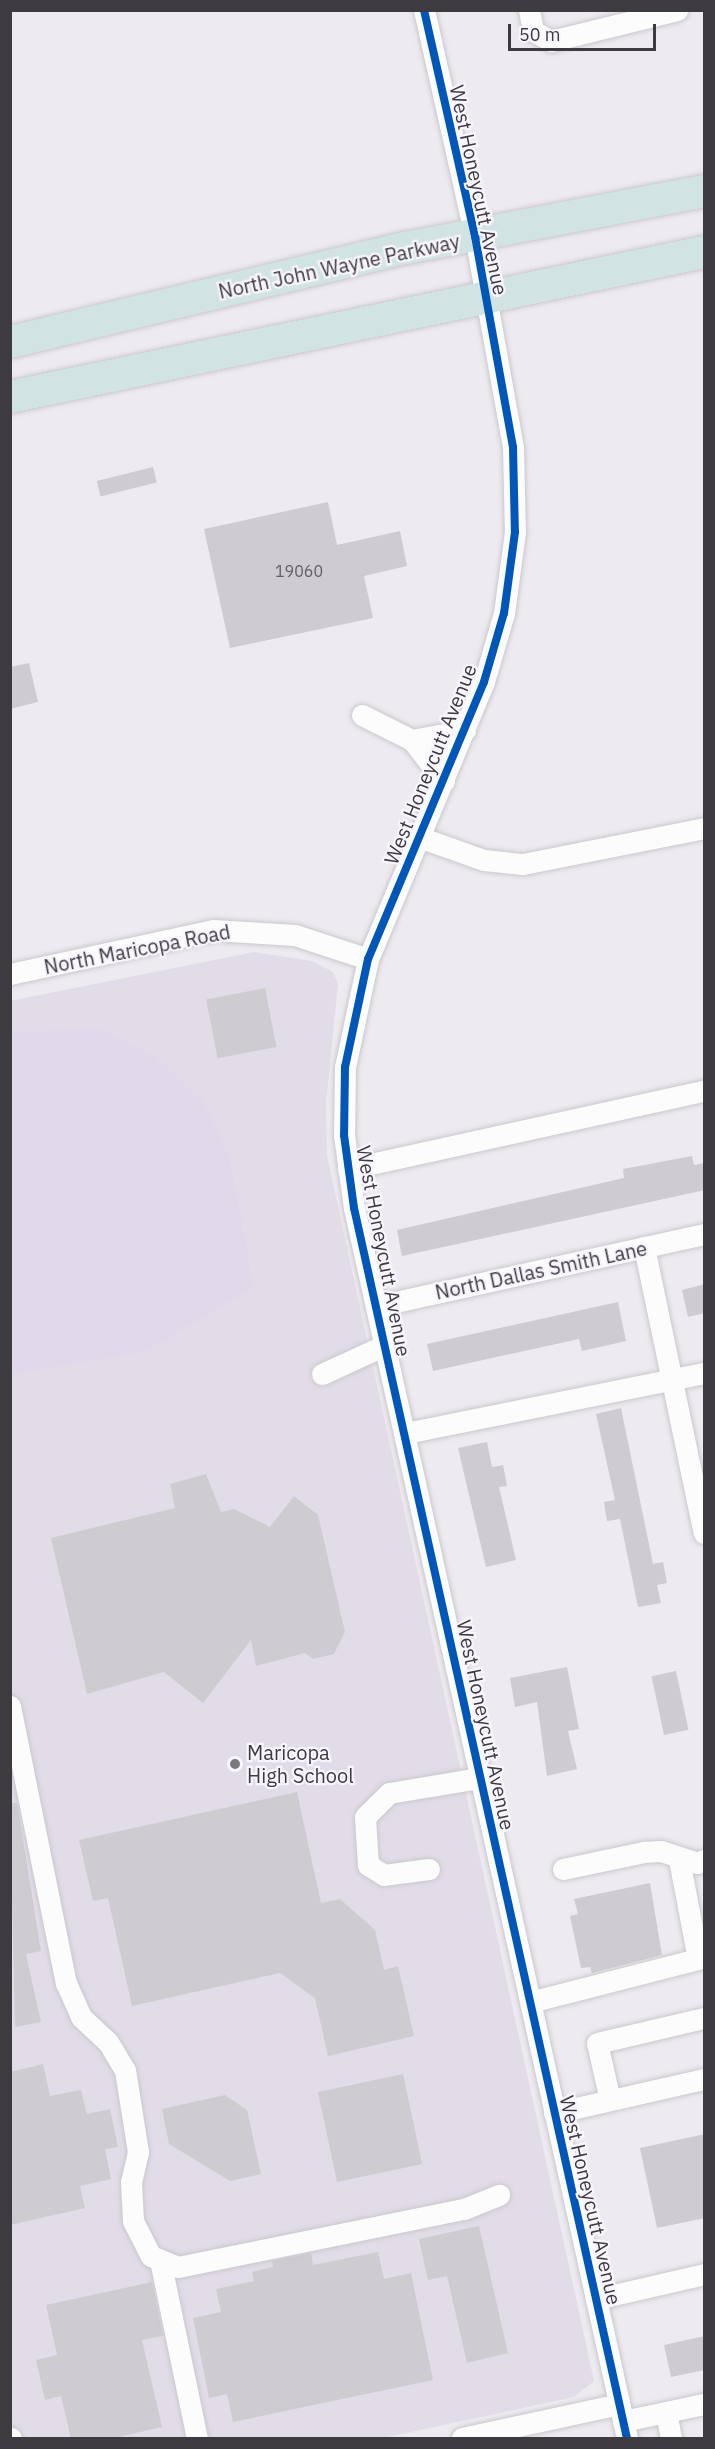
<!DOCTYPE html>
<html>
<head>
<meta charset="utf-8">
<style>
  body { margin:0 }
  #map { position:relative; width:715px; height:2449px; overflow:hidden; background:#edeaf0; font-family:"IBM Plex Sans",sans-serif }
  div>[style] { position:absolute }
  .built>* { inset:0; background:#e2dce9 }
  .green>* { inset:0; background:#e1d8ea }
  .building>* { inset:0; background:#ceccd1; transform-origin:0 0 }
  .roads { filter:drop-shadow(0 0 2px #cac8cd) drop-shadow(0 0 2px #cac8cd) }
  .minor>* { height:21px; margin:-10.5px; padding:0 10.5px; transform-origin:10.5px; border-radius:10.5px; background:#fcfcfd }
  .highway>* { height:32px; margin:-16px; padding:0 16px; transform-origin:16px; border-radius:16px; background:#d2e4e1 }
  .cycleway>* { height:8px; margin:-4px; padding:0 4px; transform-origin:4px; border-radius:4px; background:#0057b8 }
  .dots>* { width:16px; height:16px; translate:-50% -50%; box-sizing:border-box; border:3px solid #f9f5fe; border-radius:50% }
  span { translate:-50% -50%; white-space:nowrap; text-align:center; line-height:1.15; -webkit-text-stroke:4.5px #f9f5fe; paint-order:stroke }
  .number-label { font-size:16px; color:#625f64 }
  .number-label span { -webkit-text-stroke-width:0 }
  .street-label { font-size:20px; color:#3e3b40 }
  .poi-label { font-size:20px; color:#3e3b40 }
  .left { translate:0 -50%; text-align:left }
  .frame { position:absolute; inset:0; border:12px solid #3e3b40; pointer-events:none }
  .scale { position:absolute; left:508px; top:24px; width:148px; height:27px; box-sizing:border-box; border:3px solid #3e3b40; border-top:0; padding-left:8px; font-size:18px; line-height:21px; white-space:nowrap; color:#3e3b40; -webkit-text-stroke:4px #f9f5fe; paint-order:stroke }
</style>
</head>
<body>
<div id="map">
  <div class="built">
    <i style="clip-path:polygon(254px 952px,312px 961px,333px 972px,338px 984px,326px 1104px,327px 1156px,594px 2381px,574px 2397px,383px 2438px,11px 2438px,10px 1001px)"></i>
  </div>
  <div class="green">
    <i style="clip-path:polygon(99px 1028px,155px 1056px,203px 1102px,229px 1157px,254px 1287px,146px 1351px,11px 1375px,11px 1033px)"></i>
  </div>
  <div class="building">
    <i style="left:153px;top:467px;width:16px;height:58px;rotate:76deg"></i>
    <i style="clip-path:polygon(328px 502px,337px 545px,400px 531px,407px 566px,364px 576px,373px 618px,230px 648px,204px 529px)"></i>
    <i style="clip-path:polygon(29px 663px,38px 702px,10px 709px,10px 667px)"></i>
    <i style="left:265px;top:988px;width:60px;height:60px;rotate:79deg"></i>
    <i style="clip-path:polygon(692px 1156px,694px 1165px,705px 1163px,705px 1190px,402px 1256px,397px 1230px,624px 1178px,623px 1169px)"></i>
    <i style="clip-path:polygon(705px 1284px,705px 1313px,688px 1317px,682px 1290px)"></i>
    <i style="clip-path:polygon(618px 1302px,626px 1341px,582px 1351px,579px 1339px,433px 1371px,427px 1344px)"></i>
    <i style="clip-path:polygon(621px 1408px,653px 1564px,663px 1562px,667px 1583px,657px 1585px,661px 1603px,638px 1607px,620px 1519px,607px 1521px,604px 1502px,615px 1500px,596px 1414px)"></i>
    <i style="clip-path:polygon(487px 1442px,492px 1467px,503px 1465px,507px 1486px,499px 1487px,516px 1560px,486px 1567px,458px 1448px)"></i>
    <i style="clip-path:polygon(206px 1474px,221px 1512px,234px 1509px,270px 1527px,294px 1496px,318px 1515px,345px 1632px,334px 1654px,313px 1659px,305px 1653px,256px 1666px,251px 1640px,203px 1703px,164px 1672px,87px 1694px,51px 1538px,175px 1508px,170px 1484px)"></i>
    <i style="clip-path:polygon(567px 1667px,579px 1729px,568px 1731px,577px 1769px,547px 1776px,537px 1702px,515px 1707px,510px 1678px)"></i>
    <i style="left:676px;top:1671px;width:60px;height:25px;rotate:78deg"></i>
    <i style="clip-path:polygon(297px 1792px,321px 1903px,340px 1899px,375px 1930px,384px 1970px,398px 1966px,414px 2036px,328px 2056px,315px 1998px,280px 1973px,132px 2006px,108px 1898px,93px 1901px,79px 1840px)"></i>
    <i style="clip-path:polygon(10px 1803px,17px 1803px,41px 1951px,26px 1954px,41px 2022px,15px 2027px)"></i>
    <i style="clip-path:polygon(650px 1883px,662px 1955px,592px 1973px,590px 1967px,581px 1968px,570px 1916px,578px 1914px,574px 1899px)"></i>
    <i style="clip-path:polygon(43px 2064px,50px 2096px,81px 2090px,87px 2114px,110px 2109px,118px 2147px,105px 2149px,111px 2179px,80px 2186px,85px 2208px,10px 2225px,10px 2072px)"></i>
    <i style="left:403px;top:2074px;width:92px;height:87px;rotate:78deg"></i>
    <i style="clip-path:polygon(225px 2095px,247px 2110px,261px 2174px,230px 2181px,169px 2144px,162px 2109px)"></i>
    <i style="clip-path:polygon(705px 2134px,705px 2218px,657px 2228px,640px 2148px)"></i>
    <i style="clip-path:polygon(479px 2226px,508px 2353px,467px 2363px,447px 2276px,428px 2280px,419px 2239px)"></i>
    <i style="clip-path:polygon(378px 2252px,384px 2279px,411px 2273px,433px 2380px,233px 2422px,227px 2394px,209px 2398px,193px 2318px,221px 2312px,216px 2289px,254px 2281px,252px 2272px,273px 2267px,272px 2261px,311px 2253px,313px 2265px)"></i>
    <i style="clip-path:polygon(152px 2282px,163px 2336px,142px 2340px,162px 2427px,110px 2439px,71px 2439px,61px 2396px,45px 2400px,36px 2360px,57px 2355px,46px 2305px)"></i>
    <i style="clip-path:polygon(705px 2336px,705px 2370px,671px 2377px,664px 2345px)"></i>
  </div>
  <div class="roads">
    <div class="minor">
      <i style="left:424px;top:10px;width:232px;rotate:77.3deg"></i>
      <i style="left:475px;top:236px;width:214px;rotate:79.8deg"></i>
      <i style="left:513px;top:447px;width:85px;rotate:88.7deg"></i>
      <i style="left:515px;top:532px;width:82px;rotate:97.7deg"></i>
      <i style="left:504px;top:613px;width:72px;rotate:106.2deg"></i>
      <i style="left:484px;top:682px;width:300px;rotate:112.7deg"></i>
      <i style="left:368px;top:959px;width:110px;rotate:102deg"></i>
      <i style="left:345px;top:1067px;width:68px;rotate:90.8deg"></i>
      <i style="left:344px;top:1135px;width:74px;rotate:82.2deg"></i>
      <i style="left:354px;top:1208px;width:1260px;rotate:77.49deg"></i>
      <i style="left:529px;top:10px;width:21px;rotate:79deg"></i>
      <i style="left:533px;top:31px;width:21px;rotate:29deg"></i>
      <i style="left:551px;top:41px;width:130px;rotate:-13.8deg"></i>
      <i style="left:362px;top:715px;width:56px;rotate:26.6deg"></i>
      <i style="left:412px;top:740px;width:52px;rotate:52deg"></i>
      <i style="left:412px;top:740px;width:54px;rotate:-10.7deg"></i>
      <i style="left:419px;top:837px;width:69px;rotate:19.5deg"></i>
      <i style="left:484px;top:860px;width:39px;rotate:6deg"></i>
      <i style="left:523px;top:864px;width:185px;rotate:-11.2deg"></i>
      <i style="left:10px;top:974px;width:208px;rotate:-12.2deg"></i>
      <i style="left:213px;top:930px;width:82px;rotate:3.5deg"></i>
      <i style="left:295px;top:935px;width:77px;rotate:18.2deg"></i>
      <i style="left:348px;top:1169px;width:364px;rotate:-12.4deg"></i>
      <i style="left:644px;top:1247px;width:292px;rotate:78.2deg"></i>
      <i style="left:377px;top:1306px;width:335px;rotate:-12.4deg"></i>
      <i style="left:322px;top:1374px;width:69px;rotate:-24.7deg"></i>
      <i style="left:406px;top:1433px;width:304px;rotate:-11.4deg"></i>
      <i style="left:10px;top:1706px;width:283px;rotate:78.6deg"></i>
      <i style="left:66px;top:1983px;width:37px;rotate:66deg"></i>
      <i style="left:81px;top:2017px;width:37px;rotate:43deg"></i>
      <i style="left:108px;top:2042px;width:33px;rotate:59deg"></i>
      <i style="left:125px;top:2070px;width:83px;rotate:81deg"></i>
      <i style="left:138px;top:2152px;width:31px;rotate:103deg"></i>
      <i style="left:131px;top:2182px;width:39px;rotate:87deg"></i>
      <i style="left:133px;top:2221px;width:39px;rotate:63deg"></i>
      <i style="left:151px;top:2256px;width:29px;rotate:22deg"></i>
      <i style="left:178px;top:2267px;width:292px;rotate:-11.5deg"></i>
      <i style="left:464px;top:2209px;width:38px;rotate:-22deg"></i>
      <i style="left:429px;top:1869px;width:45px;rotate:172.4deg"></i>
      <i style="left:384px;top:1875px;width:19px;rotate:-148deg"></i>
      <i style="left:368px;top:1865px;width:48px;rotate:-93.6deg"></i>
      <i style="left:365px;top:1817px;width:34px;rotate:-45deg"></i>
      <i style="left:389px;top:1793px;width:92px;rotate:-9.4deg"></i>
      <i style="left:563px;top:1869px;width:83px;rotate:-11.9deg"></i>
      <i style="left:644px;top:1852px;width:17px;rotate:-3deg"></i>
      <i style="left:661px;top:1851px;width:38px;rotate:18deg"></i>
      <i style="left:697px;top:1863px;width:8px;rotate:-23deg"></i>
      <i style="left:530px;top:2002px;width:173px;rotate:-14.4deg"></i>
      <i style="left:698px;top:1959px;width:102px;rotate:-100.8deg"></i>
      <i style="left:610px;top:2100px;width:58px;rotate:-102.8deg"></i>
      <i style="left:597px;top:2043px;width:110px;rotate:-13.2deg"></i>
      <i style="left:554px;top:2113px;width:154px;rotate:-12.8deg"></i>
      <i style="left:160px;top:2260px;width:182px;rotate:78.3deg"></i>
      <i style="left:596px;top:2299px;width:111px;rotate:-13deg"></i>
      <i style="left:623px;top:2421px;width:44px;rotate:-11.8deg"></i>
      <i style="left:10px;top:2438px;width:1px"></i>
      <i style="left:462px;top:2438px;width:161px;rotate:-12.2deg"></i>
      <i style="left:671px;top:2438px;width:26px;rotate:-101deg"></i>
      <i style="left:666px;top:2412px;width:39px;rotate:-12deg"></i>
    </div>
    <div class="highway">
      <i style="left:10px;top:342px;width:407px;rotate:-13.4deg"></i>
      <i style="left:406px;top:248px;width:303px;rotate:-10.8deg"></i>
      <i style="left:10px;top:397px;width:709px;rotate:-11.8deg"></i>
    </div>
  </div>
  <div class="cycleway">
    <i style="left:424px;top:10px;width:232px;rotate:77.3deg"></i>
    <i style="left:475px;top:236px;width:214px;rotate:79.8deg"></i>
    <i style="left:513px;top:447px;width:85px;rotate:88.7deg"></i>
    <i style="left:515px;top:532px;width:82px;rotate:97.7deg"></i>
    <i style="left:504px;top:613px;width:72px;rotate:106.2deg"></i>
    <i style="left:484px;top:682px;width:300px;rotate:112.7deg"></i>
    <i style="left:368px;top:959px;width:110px;rotate:102deg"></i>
    <i style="left:345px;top:1067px;width:68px;rotate:90.8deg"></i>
    <i style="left:344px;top:1135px;width:74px;rotate:82.2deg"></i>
    <i style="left:354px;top:1208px;width:1260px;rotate:77.49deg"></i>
  </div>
  <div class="dots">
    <i style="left:235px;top:1764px;background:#7b787e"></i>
  </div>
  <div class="number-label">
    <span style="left:299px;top:571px">19060</span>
  </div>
  <div class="street-label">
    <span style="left:479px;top:190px;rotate:78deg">West Honeycutt Avenue</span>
    <span style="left:339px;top:266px;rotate:-12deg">North John Wayne Parkway</span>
    <span style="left:430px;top:764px;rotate:-68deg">West Honeycutt Avenue</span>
    <span style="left:137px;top:949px;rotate:-11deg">North Maricopa Road</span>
    <span style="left:384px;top:1251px;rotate:79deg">West Honeycutt Avenue</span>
    <span style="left:541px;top:1270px;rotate:-12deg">North Dallas Smith Lane</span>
    <span style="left:486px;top:1725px;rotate:78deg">West Honeycutt Avenue</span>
    <span style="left:591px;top:2200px;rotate:77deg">West Honeycutt Avenue</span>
  </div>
  <div class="poi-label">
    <span class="left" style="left:247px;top:1764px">Maricopa<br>High School</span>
  </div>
  <div class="frame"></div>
  <div class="scale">50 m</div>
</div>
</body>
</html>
